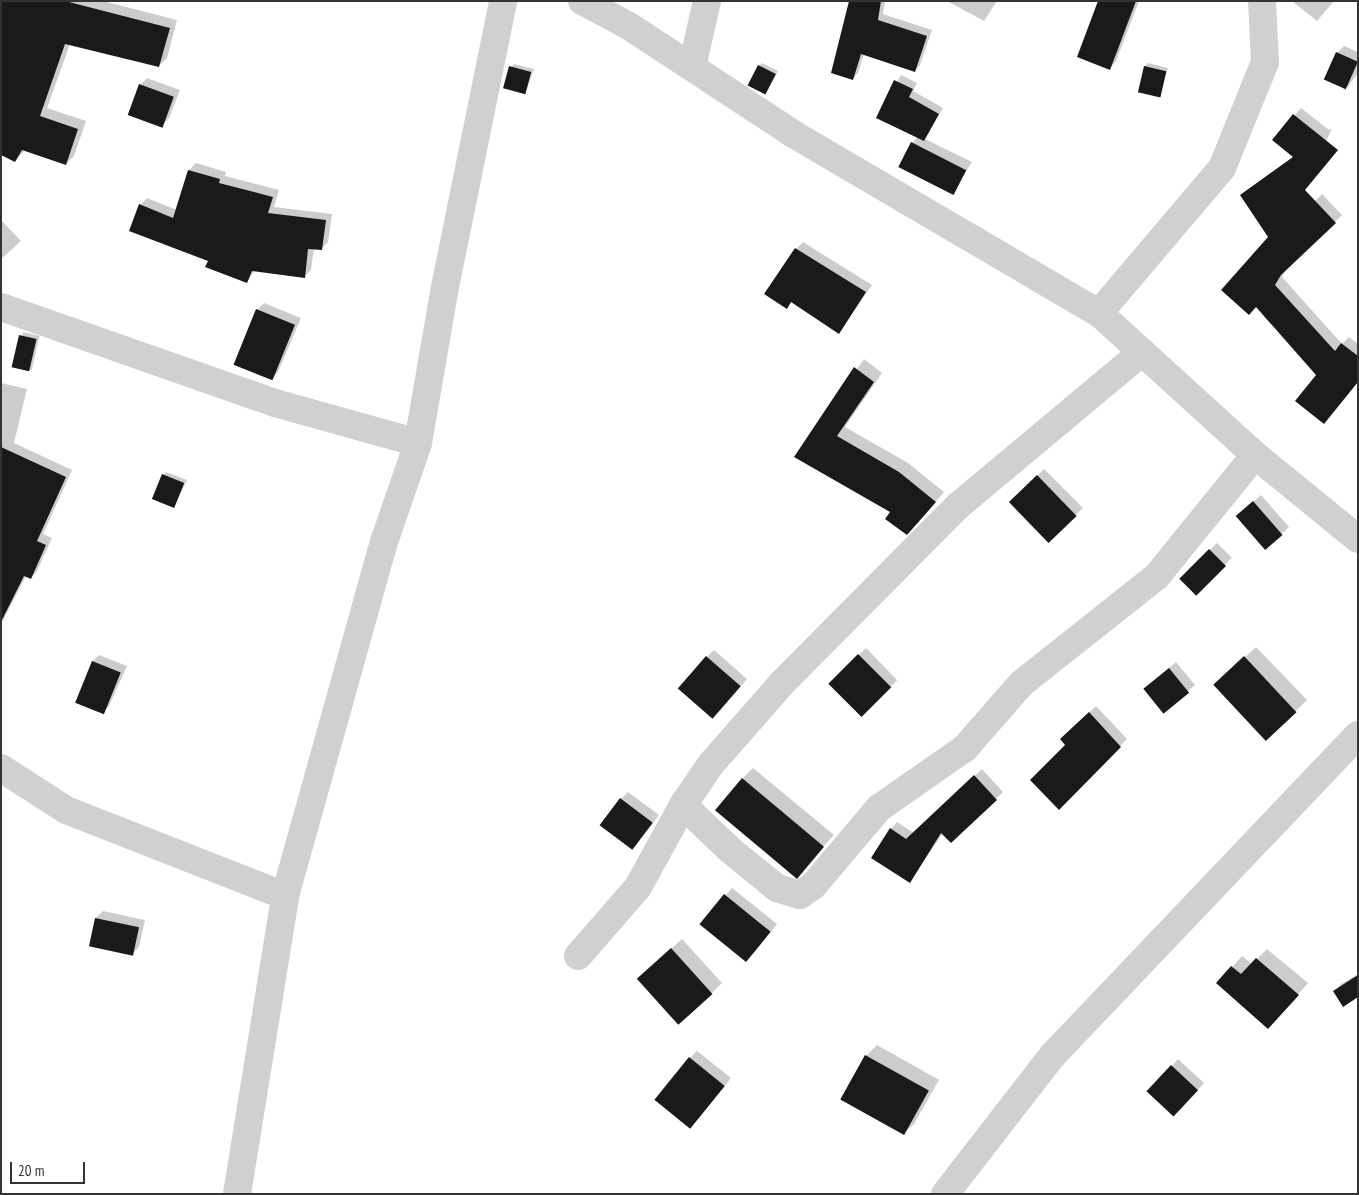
<!DOCTYPE html>
<html>
<head>
<meta charset="utf-8">
<style>
  body { margin:0 }
  #map { position:relative; width:1359px; height:1195px; overflow:hidden; background:#fff; font-family:"PT Sans Narrow",sans-serif }
  div>[style] { position:absolute }
  .shadow>* { inset:0; background:#0003; transform-origin:0 0 }
  .building>* { inset:0; background:#1a1a1a; transform-origin:0 0 }
  .minor>* { height:28px; margin:-14px; padding:0 14px; transform-origin:14px; border-radius:14px; background:#d0d0d0 }
  span { translate:-50% -50%; white-space:nowrap; text-align:center; line-height:1.15; -webkit-text-stroke:5px #fff; paint-order:stroke }
  .frame { position:absolute; inset:0; border:2px solid #333; pointer-events:none }
  .scale { position:absolute; left:10px; top:1162px; width:75px; height:22px; box-sizing:border-box; border:2px solid #333; border-top:0; padding-left:6px; font-size:15px; line-height:18px; white-space:nowrap; color:#333; -webkit-text-stroke:4px #fff; paint-order:stroke }
</style>
</head>
<body>
<div id="map">
  <div class="shadow">
    <i style="clip-path:polygon(1px 1px,103px 1px,177px 20px,167px 58px,159px 66px,70px 44px,47px 108px,86px 121px,74px 156px,66px 164px,25px 150px,15px 161px)"></i>
    <i style="clip-path:polygon(850px 1px,885px 1px,883px 14px,932px 30px,920px 65px,915px 71px,864px 54px,858px 73px,853px 78px)"></i>
    <i style="clip-path:polygon(947px 1px,997px 1px,984px 21px)"></i>
    <i style="clip-path:polygon(1099px 1px,1139px 1px,1116px 61px,1110px 68px)"></i>
    <i style="clip-path:polygon(1292px 1px,1334px 1px,1317px 21px)"></i>
    <i style="clip-path:polygon(1344px 46px,1358px 52px,1358px 73px,1347px 88px,1337px 53px)"></i>
    <i style="clip-path:polygon(762px 63px,778px 71px,765px 95px,759px 66px)"></i>
    <i style="clip-path:polygon(1148px 63px,1168px 68px,1158px 97px,1145px 66px)"></i>
    <i style="clip-path:polygon(514px 64px,534px 69px,526px 92px,511px 67px)"></i>
    <i style="clip-path:polygon(901px 75px,917px 83px,913px 91px,943px 108px,925px 139px,972px 162px,952px 193px,912px 143px,918px 137px,877px 118px)"></i>
    <i style="clip-path:polygon(147px 78px,180px 90px,169px 118px,162px 125px,140px 85px)"></i>
    <i style="clip-path:polygon(1301px 108px,1329px 130px,1332px 128px,1302px 194px,1315px 201px,1322px 194px,1342px 215px,1287px 268px,1282px 277px,1342px 344px,1349px 337px,1358px 344px,1358px 382px,1318px 375px,1256px 306px,1270px 237px,1242px 195px,1294px 156px,1274px 140px)"></i>
    <i style="clip-path:polygon(196px 163px,226px 172px,225px 176px,279px 190px,274px 207px,332px 214px,328px 242px,321px 249px,314px 248px,311px 270px,304px 277px,255px 270px,247px 282px,210px 260px,140px 205px,147px 198px,177px 210px,189px 170px)"></i>
    <i style="clip-path:polygon(1px 220px,21px 241px,1px 259px)"></i>
    <i style="clip-path:polygon(803px 242px,872px 285px,839px 332px,792px 301px,787px 307px,796px 249px)"></i>
    <i style="clip-path:polygon(264px 303px,301px 318px,278px 372px,271px 379px,257px 310px)"></i>
    <i style="left:23px;top:332px;width:17px;height:35px;rotate:13deg"></i>
    <i style="clip-path:polygon(864px 359px,882px 373px,845px 427px,908px 463px,944px 492px,916px 525px,796px 456px)"></i>
    <i style="clip-path:polygon(1px 383px,27px 389px,14px 443px,72px 470px,43px 534px,52px 538px,37px 571px,31px 578px,26px 576px,1px 624px)"></i>
    <i style="left:1044px;top:469px;width:55px;height:47px;rotate:45deg"></i>
    <i style="clip-path:polygon(166px 472px,187px 480px,174px 507px,163px 475px)"></i>
    <i style="clip-path:polygon(1261px 495px,1289px 527px,1266px 548px,1245px 509px)"></i>
    <i style="left:1217px;top:543px;width:21px;height:51px;rotate:45deg"></i>
    <i style="clip-path:polygon(1256px 647px,1307px 700px,1267px 739px,1226px 675px)"></i>
    <i style="left:866px;top:648px;width:45px;height:51px;rotate:46deg"></i>
    <i style="clip-path:polygon(714px 650px,747px 679px,720px 710px,707px 657px)"></i>
    <i style="clip-path:polygon(99px 655px,127px 666px,109px 706px,102px 713px,93px 661px)"></i>
    <i style="clip-path:polygon(1176px 662px,1195px 685px,1164px 711px,1153px 682px)"></i>
    <i style="clip-path:polygon(1096px 706px,1127px 739px,1059px 808px,1067px 745px,1061px 739px)"></i>
    <i style="clip-path:polygon(753px 768px,834px 835px,806px 865px,743px 778px)"></i>
    <i style="clip-path:polygon(982px 769px,1003px 792px,951px 842px,943px 833px,910px 881px,891px 829px,897px 822px,914px 833px)"></i>
    <i style="clip-path:polygon(628px 792px,659px 815px,634px 848px,621px 799px)"></i>
    <i style="clip-path:polygon(732px 888px,777px 924px,753px 954px,701px 924px)"></i>
    <i style="clip-path:polygon(103px 911px,145px 920px,139px 947px,132px 954px,96px 918px)"></i>
    <i style="clip-path:polygon(682px 939px,722px 983px,712px 993px,649px 969px)"></i>
    <i style="clip-path:polygon(1267px 949px,1308px 983px,1278px 1017px,1218px 983px,1242px 956px,1252px 964px)"></i>
    <i style="clip-path:polygon(1358px 974px,1358px 996px,1335px 991px,1341px 984px)"></i>
    <i style="clip-path:polygon(877px 1045px,939px 1080px,914px 1124px,903px 1134px,866px 1056px)"></i>
    <i style="clip-path:polygon(697px 1051px,731px 1078px,698px 1119px,690px 1058px)"></i>
    <i style="clip-path:polygon(1178px 1059px,1204px 1083px,1181px 1108px,1172px 1066px)"></i>
  </div>
  <div class="building">
    <i style="clip-path:polygon(1px 1px,65px 1px,170px 28px,159px 67px,65px 44px,40px 116px,78px 129px,66px 165px,22px 150px,15px 162px,1px 155px)"></i>
    <i style="clip-path:polygon(849px 1px,881px 1px,878px 20px,927px 36px,915px 72px,861px 54px,853px 80px,831px 73px)"></i>
    <i style="clip-path:polygon(1098px 1px,1136px 1px,1110px 70px,1077px 57px)"></i>
    <i style="left:1336px;top:52px;width:24px;height:30px;rotate:24deg"></i>
    <i style="left:758px;top:65px;width:20px;height:23px;rotate:27deg"></i>
    <i style="left:509px;top:66px;width:23px;height:23px;rotate:15deg"></i>
    <i style="left:1144px;top:66px;width:23px;height:27px;rotate:13deg"></i>
    <i style="clip-path:polygon(894px 80px,913px 89px,909px 97px,939px 114px,924px 141px,876px 118px)"></i>
    <i style="left:139px;top:84px;width:37px;height:33px;rotate:20deg"></i>
    <i style="clip-path:polygon(1293px 114px,1338px 150px,1305px 190px,1336px 223px,1281px 275px,1275px 285px,1335px 351px,1341px 343px,1358px 356px,1358px 382px,1324px 424px,1295px 401px,1316px 375px,1256px 307px,1249px 315px,1221px 290px,1268px 237px,1240px 195px,1293px 157px,1272px 140px)"></i>
    <i style="left:911px;top:142px;width:62px;height:28px;rotate:27deg"></i>
    <i style="clip-path:polygon(188px 170px,220px 179px,219px 183px,273px 197px,268px 213px,326px 220px,322px 250px,308px 249px,305px 278px,252px 271px,247px 283px,205px 267px,208px 261px,129px 231px,139px 204px,173px 218px)"></i>
    <i style="clip-path:polygon(795px 248px,866px 292px,839px 334px,791px 302px,787px 309px,764px 294px)"></i>
    <i style="left:256px;top:309px;width:42px;height:60px;rotate:22deg"></i>
    <i style="left:19px;top:335px;width:18px;height:33px;rotate:13deg"></i>
    <i style="clip-path:polygon(854px 367px,874px 382px,837px 436px,899px 472px,936px 502px,907px 535px,885px 519px,890px 512px,794px 457px)"></i>
    <i style="clip-path:polygon(1px 447px,66px 477px,37px 541px,46px 545px,31px 579px,24px 576px,1px 622px)"></i>
    <i style="left:162px;top:474px;width:24px;height:27px;rotate:22deg"></i>
    <i style="left:1037px;top:475px;width:57px;height:39px;rotate:46deg"></i>
    <i style="left:1253px;top:501px;width:45px;height:23px;rotate:49deg"></i>
    <i style="left:1209px;top:549px;width:24px;height:42px;rotate:45deg"></i>
    <i style="left:858px;top:654px;width:47px;height:42px;rotate:45deg"></i>
    <i style="left:706px;top:656px;width:46px;height:43px;rotate:41deg"></i>
    <i style="left:1244px;top:656px;width:77px;height:42px;rotate:47deg"></i>
    <i style="left:92px;top:661px;width:31px;height:45px;rotate:22deg"></i>
    <i style="left:1169px;top:668px;width:32px;height:33px;rotate:51deg"></i>
    <i style="clip-path:polygon(1089px 712px,1121px 747px,1059px 810px,1030px 780px,1065px 745px,1060px 739px)"></i>
    <i style="clip-path:polygon(974px 775px,997px 800px,951px 843px,941px 833px,910px 883px,871px 858px,890px 828px,906px 839px)"></i>
    <i style="left:742px;top:778px;width:107px;height:42px;rotate:40deg"></i>
    <i style="left:620px;top:798px;width:41px;height:34px;rotate:37deg"></i>
    <i style="left:724px;top:894px;width:60px;height:39px;rotate:39deg"></i>
    <i style="left:95px;top:918px;width:45px;height:29px;rotate:12deg"></i>
    <i style="left:671px;top:948px;width:62px;height:46px;rotate:48deg"></i>
    <i style="clip-path:polygon(1256px 958px,1299px 995px,1268px 1029px,1216px 983px,1231px 966px,1241px 974px)"></i>
    <i style="clip-path:polygon(1358px 975px,1358px 997px,1343px 1007px,1333px 991px)"></i>
    <i style="left:865px;top:1055px;width:73px;height:51px;rotate:29deg"></i>
    <i style="left:689px;top:1057px;width:46px;height:55px;rotate:39deg"></i>
    <i style="left:1171px;top:1065px;width:37px;height:36px;rotate:43deg"></i>
  </div>
  <div class="minor">
    <i style="left:582px;top:1px;width:53px;rotate:28deg"></i>
    <i style="left:629px;top:26px;width:199px;rotate:33.3deg"></i>
    <i style="left:795px;top:135px;width:352px;rotate:30.4deg"></i>
    <i style="left:1099px;top:313px;width:211px;rotate:42.3deg"></i>
    <i style="left:1255px;top:455px;width:133px;rotate:39.2deg"></i>
    <i style="left:692px;top:67px;width:68px;rotate:-77.2deg"></i>
    <i style="left:1px;top:307px;width:290px;rotate:19.3deg"></i>
    <i style="left:275px;top:403px;width:148px;rotate:15.6deg"></i>
    <i style="left:1099px;top:313px;width:190px;rotate:-49.7deg"></i>
    <i style="left:1222px;top:168px;width:114px;rotate:-67.9deg"></i>
    <i style="left:1265px;top:62px;width:61px;rotate:-92.8deg"></i>
    <i style="left:1px;top:768px;width:77px;rotate:32.9deg"></i>
    <i style="left:66px;top:810px;width:235px;rotate:21.4deg"></i>
    <i style="left:683px;top:805px;width:64px;rotate:43.7deg"></i>
    <i style="left:729px;top:849px;width:62px;rotate:39.1deg"></i>
    <i style="left:777px;top:888px;width:24px;rotate:17deg"></i>
    <i style="left:800px;top:895px;width:16px;rotate:-35deg"></i>
    <i style="left:813px;top:886px;width:102px;rotate:-49.8deg"></i>
    <i style="left:879px;top:808px;width:105px;rotate:-34.9deg"></i>
    <i style="left:965px;top:748px;width:86px;rotate:-48.8deg"></i>
    <i style="left:1022px;top:683px;width:172px;rotate:-38.4deg"></i>
    <i style="left:1157px;top:576px;width:156px;rotate:-51deg"></i>
    <i style="left:578px;top:956px;width:91px;rotate:-49deg"></i>
    <i style="left:638px;top:887px;width:94px;rotate:-61.2deg"></i>
    <i style="left:683px;top:805px;width:50px;rotate:-55.7deg"></i>
    <i style="left:711px;top:764px;width:109px;rotate:-48.7deg"></i>
    <i style="left:783px;top:682px;width:248px;rotate:-45.2deg"></i>
    <i style="left:958px;top:506px;width:240px;rotate:-39.9deg"></i>
    <i style="left:237px;top:1194px;width:302px;rotate:-80.8deg"></i>
    <i style="left:285px;top:896px;width:371px;rotate:-74.4deg"></i>
    <i style="left:385px;top:539px;width:102px;rotate:-71deg"></i>
    <i style="left:418px;top:443px;width:158px;rotate:-80.2deg"></i>
    <i style="left:445px;top:287px;width:292px;rotate:-78.5deg"></i>
    <i style="left:945px;top:1194px;width:176px;rotate:-52.2deg"></i>
    <i style="left:1053px;top:1055px;width:442px;rotate:-46.4deg"></i>
  </div>
  <div class="frame"></div>
  <div class="scale">20 m</div>
</div>
</body>
</html>
